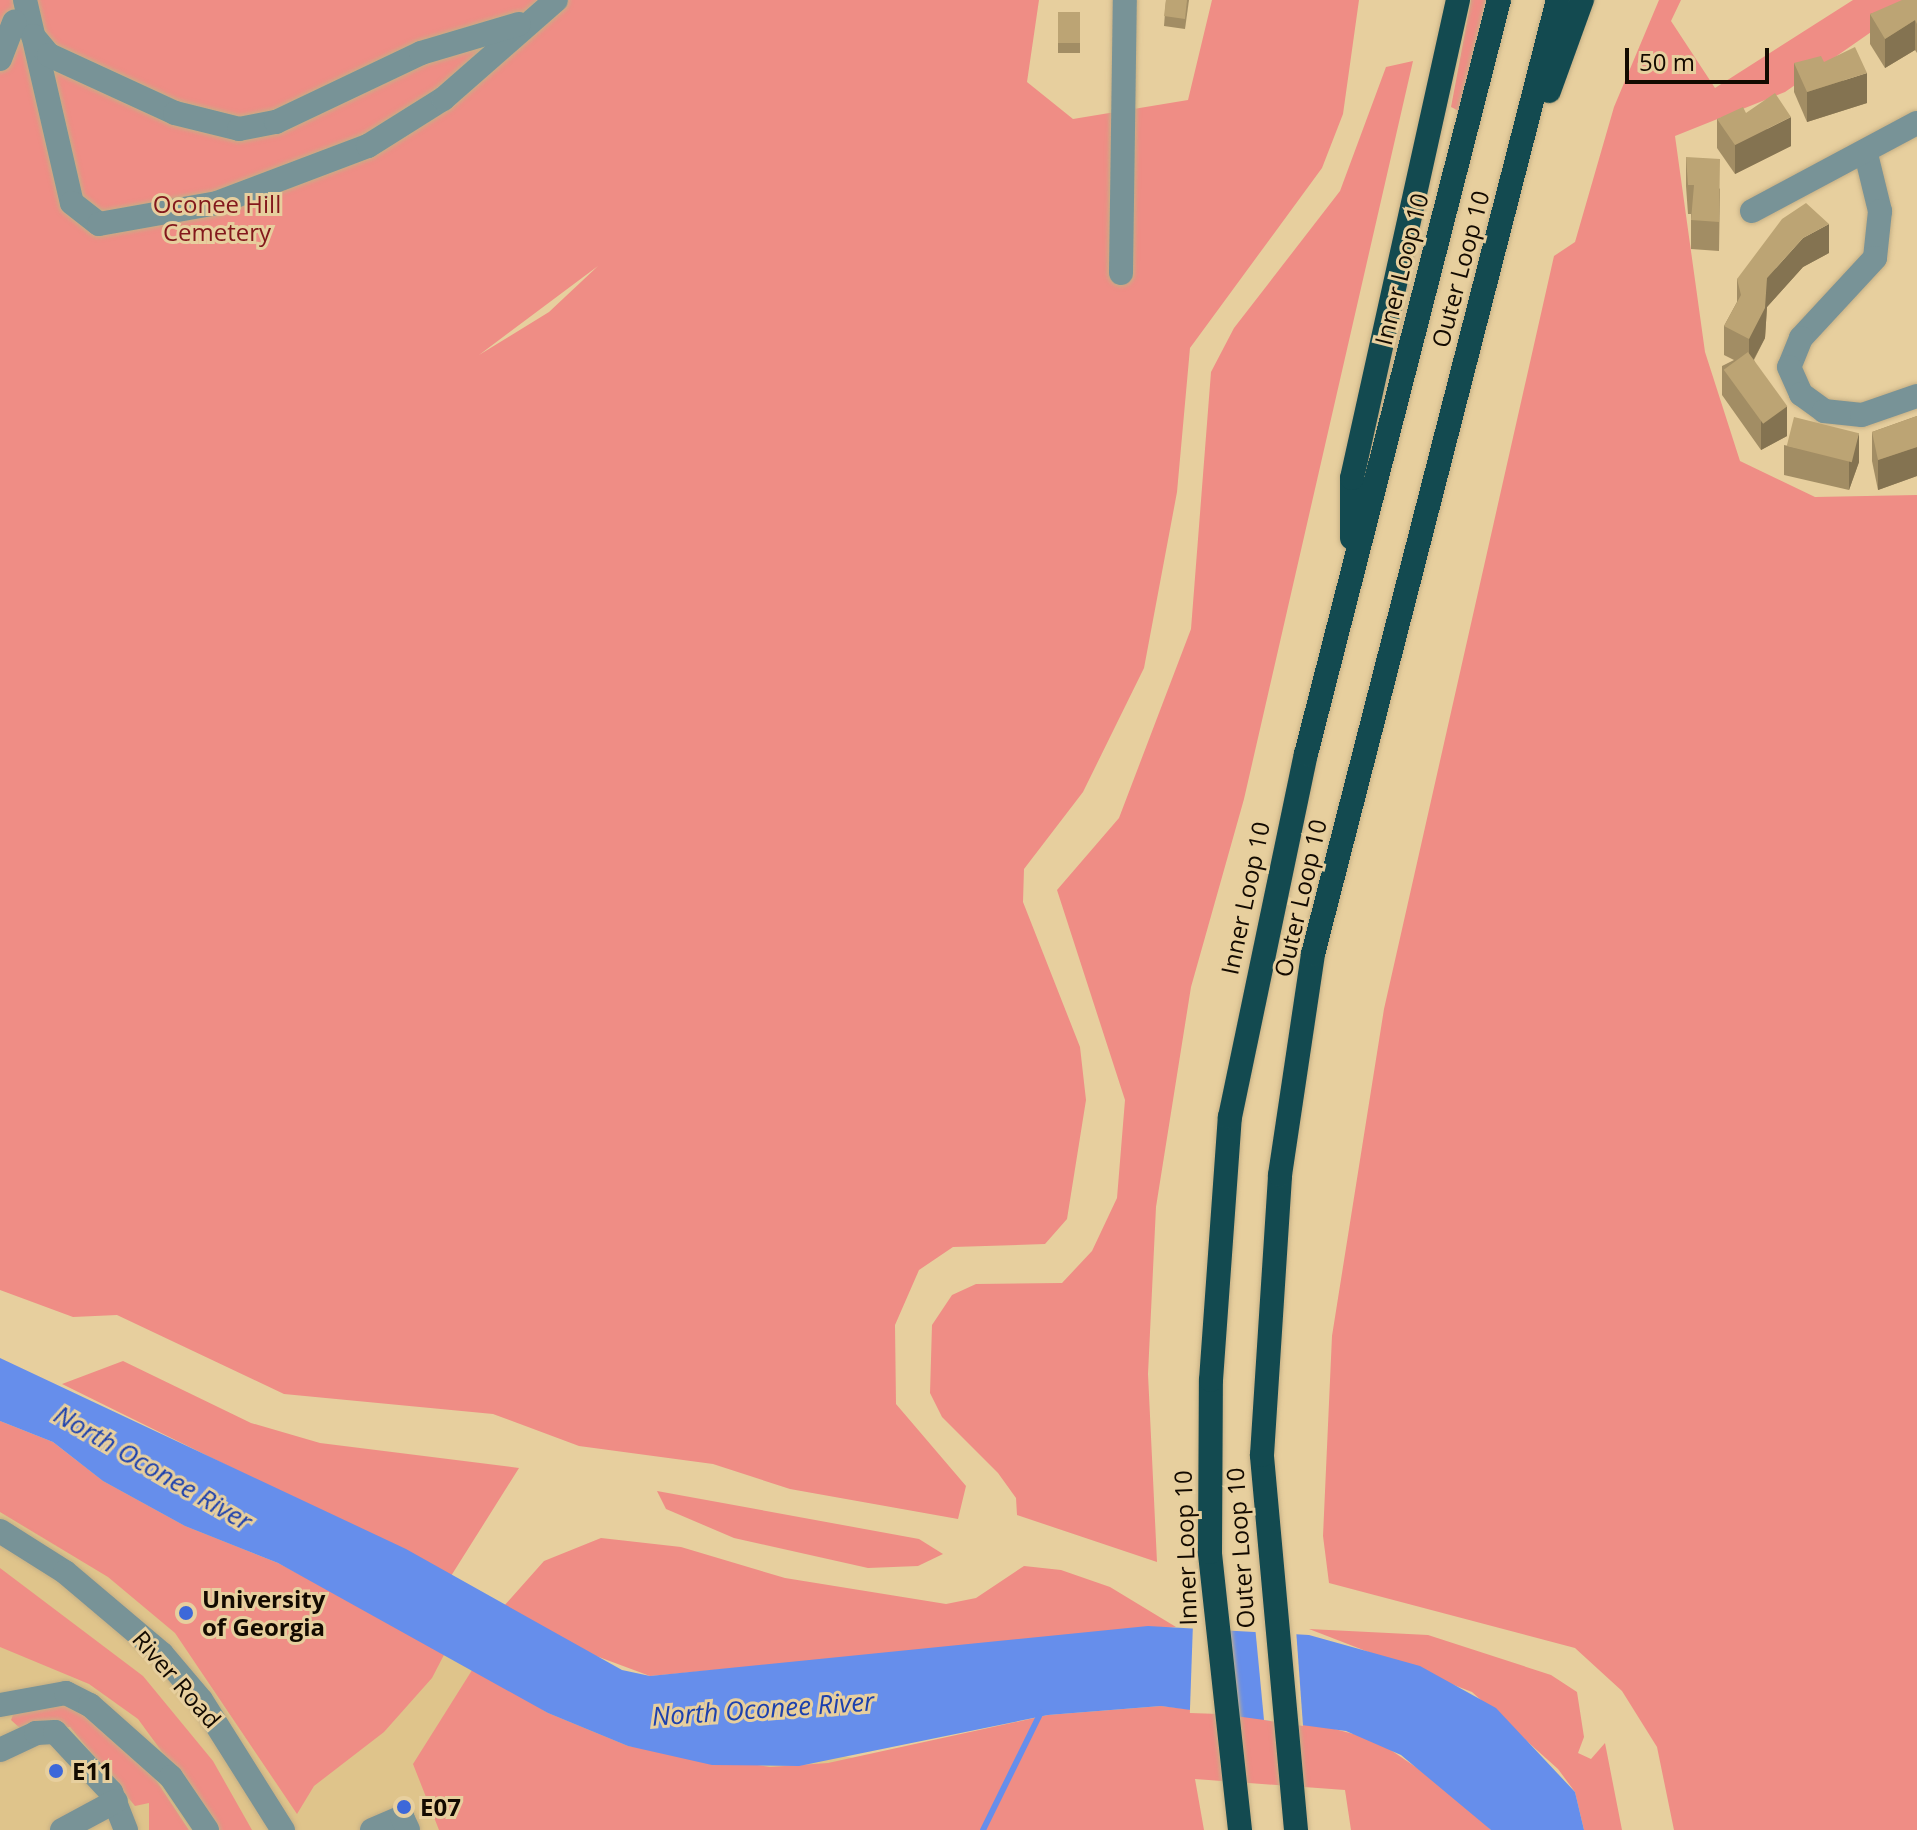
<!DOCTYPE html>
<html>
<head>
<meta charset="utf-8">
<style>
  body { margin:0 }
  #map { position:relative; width:1917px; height:1830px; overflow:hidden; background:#e7cf9e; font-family:"Open Sans",sans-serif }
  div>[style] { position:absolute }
  .built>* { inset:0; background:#dfc48b }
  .green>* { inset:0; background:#ef8d85 }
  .water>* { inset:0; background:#668eeb }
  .pier>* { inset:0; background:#e7cf9e; transform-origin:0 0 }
  .stream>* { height:6px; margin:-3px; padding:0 3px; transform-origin:3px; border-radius:3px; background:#668eeb }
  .roads { filter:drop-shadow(0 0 2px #c5af85) drop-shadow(0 0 2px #c5af85) }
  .minor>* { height:24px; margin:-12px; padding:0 12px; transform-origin:12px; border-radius:12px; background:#789397 }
  .highway>* { height:24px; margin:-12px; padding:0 12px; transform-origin:12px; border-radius:12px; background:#134a50 }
  .wall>* { inset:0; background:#a28d64; transform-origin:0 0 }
  .shaded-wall>* { inset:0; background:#847351 }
  .building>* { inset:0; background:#bca474; transform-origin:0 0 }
  .dots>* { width:22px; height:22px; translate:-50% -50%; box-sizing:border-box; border:4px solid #e7cf9e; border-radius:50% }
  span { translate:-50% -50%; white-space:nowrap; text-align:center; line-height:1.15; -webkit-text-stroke:6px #e7cf9e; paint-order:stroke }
  .park-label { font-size:24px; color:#83181c }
  .street-label { font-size:24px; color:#130a00 }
  .poi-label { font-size:24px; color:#130a00; font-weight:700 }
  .left { translate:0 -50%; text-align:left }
  .water-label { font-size:26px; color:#1d41ad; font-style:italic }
  .scale { position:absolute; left:1625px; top:48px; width:144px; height:36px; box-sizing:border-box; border:4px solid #130a00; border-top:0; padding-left:10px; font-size:24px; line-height:28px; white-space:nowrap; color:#130a00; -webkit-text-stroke:6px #e7cf9e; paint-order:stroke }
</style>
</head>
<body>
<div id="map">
  <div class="built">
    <i style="clip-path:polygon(0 1421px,498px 1682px,1190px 1830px,0 1830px)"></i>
  </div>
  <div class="green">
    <i style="clip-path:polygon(evenodd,0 0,1039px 0,1027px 82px,1073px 119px,1188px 100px,1212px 0,1359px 0,1343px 114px,1322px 168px,1190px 348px,1177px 492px,1144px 668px,1083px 792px,1024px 869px,1023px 902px,1080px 1047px,1086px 1100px,1067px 1219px,1045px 1244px,953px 1247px,919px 1270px,895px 1325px,896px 1404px,966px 1486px,958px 1519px,790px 1489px,713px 1464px,579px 1446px,493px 1414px,284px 1394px,117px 1315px,73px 1317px,0 1290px,0 0,598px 266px,549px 312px,479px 355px,598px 266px)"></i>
    <i style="clip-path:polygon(1471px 0,1486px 0,1459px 111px,1451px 107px)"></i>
    <i style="clip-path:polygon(1659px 0,1681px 0,1671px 21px,1715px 88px,1853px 0,1917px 0,1785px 92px,1675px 136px,1705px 352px,1740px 461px,1815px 497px,1917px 495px,1917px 1830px,1674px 1830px,1657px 1747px,1622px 1691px,1575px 1648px,1329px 1583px,1323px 1536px,1332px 1336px,1384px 1009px,1554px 256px,1575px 242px,1614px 107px)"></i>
    <i style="clip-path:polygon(1413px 61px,1244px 799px,1191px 987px,1156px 1207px,1148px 1374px,1157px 1562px,1017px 1515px,1016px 1498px,998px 1473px,942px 1417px,930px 1393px,932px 1325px,952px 1295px,976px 1284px,1062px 1283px,1092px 1251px,1117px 1198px,1125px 1100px,1057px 890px,1119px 818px,1191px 629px,1211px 372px,1234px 328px,1340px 191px,1386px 67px)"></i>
    <i style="clip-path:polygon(123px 1361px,251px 1423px,320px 1443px,519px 1468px,451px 1576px,62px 1384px)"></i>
    <i style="clip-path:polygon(0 1421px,53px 1442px,103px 1481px,185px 1526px,278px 1563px,446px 1651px,432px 1678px,384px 1732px,314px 1786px,297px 1814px,175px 1633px,108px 1577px,0 1512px)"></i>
    <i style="clip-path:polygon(657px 1491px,919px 1539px,943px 1554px,918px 1566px,868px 1568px,734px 1538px,666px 1509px)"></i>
    <i style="clip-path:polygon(601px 1538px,681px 1547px,785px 1578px,946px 1604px,976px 1598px,1024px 1566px,1061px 1570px,1110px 1587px,1176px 1627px,650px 1676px,572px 1647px,503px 1607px,544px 1561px)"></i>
    <i style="clip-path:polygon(0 1568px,143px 1676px,213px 1761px,252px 1830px,219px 1830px,138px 1719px,89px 1684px,0 1647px)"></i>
    <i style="clip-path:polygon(1309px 1629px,1428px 1635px,1551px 1675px,1577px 1692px,1584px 1737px,1578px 1753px,1591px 1759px,1605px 1743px,1622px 1830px,1584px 1830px,1575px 1792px,1558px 1769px,1472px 1692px)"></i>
    <i style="clip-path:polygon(474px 1667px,548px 1713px,628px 1746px,770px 1767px,828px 1763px,1048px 1715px,1161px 1706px,1312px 1723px,1376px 1740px,1451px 1791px,1491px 1830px,1351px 1830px,1345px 1790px,1195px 1779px,1204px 1830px,439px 1830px,413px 1764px)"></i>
    <i style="clip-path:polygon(63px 1704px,87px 1713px,154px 1777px,189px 1830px,149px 1830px,149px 1803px,135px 1806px,70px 1727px,21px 1729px,11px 1720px,15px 1710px)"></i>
  </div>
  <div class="water">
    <i style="clip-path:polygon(0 1358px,406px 1549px,622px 1670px,650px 1676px,1148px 1626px,1309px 1635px,1420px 1666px,1496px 1708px,1575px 1792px,1584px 1830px,1491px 1830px,1401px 1755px,1346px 1731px,1161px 1706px,1048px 1715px,799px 1766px,712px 1765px,628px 1746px,548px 1713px,278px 1563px,185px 1526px,103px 1481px,53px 1442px,0 1421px)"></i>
  </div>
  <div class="pier">
    <i style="left:1193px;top:1623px;width:37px;height:90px;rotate:2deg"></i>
    <i style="clip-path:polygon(1255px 1626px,1296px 1629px,1303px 1726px,1264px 1720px)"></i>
  </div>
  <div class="stream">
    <i style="left:983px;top:1830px;width:131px;rotate:-63.8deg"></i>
  </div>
  <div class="roads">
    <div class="minor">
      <i style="left:25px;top:0;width:208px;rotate:77deg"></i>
      <i style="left:72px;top:203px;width:34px;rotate:38deg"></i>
      <i style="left:99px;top:224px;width:120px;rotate:-10.1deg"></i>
      <i style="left:217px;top:203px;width:161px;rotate:-20.7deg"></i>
      <i style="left:368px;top:146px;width:89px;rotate:-32.1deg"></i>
      <i style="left:443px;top:99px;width:150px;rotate:-41.2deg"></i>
      <i style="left:33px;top:36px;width:25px;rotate:50deg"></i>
      <i style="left:49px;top:55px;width:139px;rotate:24.7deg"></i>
      <i style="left:175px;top:113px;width:66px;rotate:14deg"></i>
      <i style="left:239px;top:129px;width:38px;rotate:-11deg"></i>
      <i style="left:276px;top:122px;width:161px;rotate:-25.4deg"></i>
      <i style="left:421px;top:53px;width:102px;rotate:-16.5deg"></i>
      <i style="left:0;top:59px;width:40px;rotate:-69deg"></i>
      <i style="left:1866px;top:154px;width:59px;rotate:76.2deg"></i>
      <i style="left:1880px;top:211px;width:47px;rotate:96.1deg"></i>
      <i style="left:1875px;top:258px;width:109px;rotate:132.8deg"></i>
      <i style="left:1801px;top:338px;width:31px;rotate:112deg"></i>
      <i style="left:1789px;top:367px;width:30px;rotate:66deg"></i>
      <i style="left:1801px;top:394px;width:29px;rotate:36deg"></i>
      <i style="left:1824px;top:411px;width:38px;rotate:6deg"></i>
      <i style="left:1862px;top:415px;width:58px;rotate:-19.1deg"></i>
      <i style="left:1752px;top:211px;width:187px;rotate:-28.1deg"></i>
      <i style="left:1121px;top:273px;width:273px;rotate:-89.2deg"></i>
      <i style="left:0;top:1531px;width:77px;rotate:32.2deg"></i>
      <i style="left:65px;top:1572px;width:127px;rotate:40.2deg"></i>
      <i style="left:162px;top:1654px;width:60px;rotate:49.7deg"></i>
      <i style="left:201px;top:1700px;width:154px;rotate:57.8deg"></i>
      <i style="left:0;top:1705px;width:67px;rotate:-10.3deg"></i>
      <i style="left:66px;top:1693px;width:27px;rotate:27deg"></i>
      <i style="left:90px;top:1705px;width:108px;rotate:41.6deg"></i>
      <i style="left:171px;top:1777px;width:64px;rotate:55.8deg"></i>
      <i style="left:0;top:1750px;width:40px;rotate:-25deg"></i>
      <i style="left:36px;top:1733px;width:19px;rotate:-3deg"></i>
      <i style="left:55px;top:1732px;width:82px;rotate:47deg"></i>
      <i style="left:111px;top:1792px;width:41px;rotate:68.5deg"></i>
      <i style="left:62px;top:1830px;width:61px;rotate:-28.2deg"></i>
      <i style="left:372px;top:1830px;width:33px;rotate:-23deg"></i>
      <i style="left:402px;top:1817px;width:14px;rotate:65deg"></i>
    </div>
    <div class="highway">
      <i style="left:1549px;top:91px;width:97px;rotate:-70.1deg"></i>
      <i style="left:1352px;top:538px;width:60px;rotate:-90deg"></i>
      <i style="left:1352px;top:478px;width:490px;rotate:-77.5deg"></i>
      <i style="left:1240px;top:1830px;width:280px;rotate:-96.2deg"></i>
      <i style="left:1210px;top:1552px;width:172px;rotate:-89.7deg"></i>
      <i style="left:1211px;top:1380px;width:264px;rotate:-85.9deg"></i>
      <i style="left:1230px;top:1117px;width:371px;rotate:-78.2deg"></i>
      <i style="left:1306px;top:754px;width:778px;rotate:-75.64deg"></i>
      <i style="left:1296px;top:1830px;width:377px;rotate:-95.2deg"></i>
      <i style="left:1262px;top:1455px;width:281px;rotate:-86.3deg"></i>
      <i style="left:1280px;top:1175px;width:223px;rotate:-81.5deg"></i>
      <i style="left:1313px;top:954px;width:985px;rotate:-75.6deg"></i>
    </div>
  </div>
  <div class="wall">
    <i style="clip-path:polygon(1166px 0,1189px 0,1185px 29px,1164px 26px)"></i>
    <i style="clip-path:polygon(1917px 0,1917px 53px,1915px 50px,1885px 68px,1870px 44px,1870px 14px)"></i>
    <i style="left:1058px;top:12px;width:22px;height:41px"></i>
    <i style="clip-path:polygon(1824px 62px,1867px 103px,1807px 122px,1794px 92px,1794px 63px)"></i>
    <i style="clip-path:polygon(1746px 113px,1791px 146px,1735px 174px,1717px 148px,1717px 119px)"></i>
    <i style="clip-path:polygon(1686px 157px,1720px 189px,1719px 251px,1691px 249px,1691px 214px,1688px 214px,1686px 186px)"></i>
    <i style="clip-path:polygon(1829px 253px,1803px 267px,1767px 307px,1765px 338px,1754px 360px,1787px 436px,1761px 450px,1722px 395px,1722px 366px,1734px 360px,1724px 355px,1724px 326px,1737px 302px,1737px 279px)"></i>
    <i style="clip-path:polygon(1917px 416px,1917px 476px,1878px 490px,1872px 461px,1872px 432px)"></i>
    <i style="clip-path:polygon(1784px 445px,1859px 462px,1849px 490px,1784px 475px)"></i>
  </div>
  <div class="shaded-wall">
    <i style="clip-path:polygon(1915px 20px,1915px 50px,1885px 68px,1885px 39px)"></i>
    <i style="clip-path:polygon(1867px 73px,1867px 103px,1807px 122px,1807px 92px)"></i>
    <i style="clip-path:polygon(1791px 117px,1791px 146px,1735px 174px,1735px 145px)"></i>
    <i style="clip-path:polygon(1829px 224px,1829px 253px,1803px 267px,1767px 307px,1765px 338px,1749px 368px,1749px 339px,1767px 278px,1803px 238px)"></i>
    <i style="clip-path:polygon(1787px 406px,1787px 436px,1761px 450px,1761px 421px)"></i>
    <i style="clip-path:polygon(1859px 433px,1859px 462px,1849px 490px,1849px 461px)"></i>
    <i style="clip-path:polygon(1917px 447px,1917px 476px,1878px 490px,1878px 460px)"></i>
  </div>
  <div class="building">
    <i style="clip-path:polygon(1166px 0,1187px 0,1185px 19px,1164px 16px)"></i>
    <i style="clip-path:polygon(1902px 0,1917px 0,1917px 24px,1915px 20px,1885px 39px,1870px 14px)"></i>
    <i style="left:1058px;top:12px;width:22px;height:31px"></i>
    <i style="clip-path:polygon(1855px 47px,1867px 73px,1807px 92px,1794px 63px,1821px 56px,1824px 62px)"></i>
    <i style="clip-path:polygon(1775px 93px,1791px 117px,1735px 145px,1717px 119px,1743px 107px,1746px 113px)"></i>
    <i style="clip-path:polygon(1686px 157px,1720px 159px,1719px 222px,1691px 220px,1694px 185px,1688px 185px)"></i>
    <i style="clip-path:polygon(1806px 203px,1829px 224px,1803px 238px,1767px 278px,1765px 308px,1749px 339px,1724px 326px,1741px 295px,1737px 279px,1782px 219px)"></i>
    <i style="left:1748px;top:352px;width:67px;height:30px;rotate:54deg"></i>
    <i style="clip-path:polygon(1917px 416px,1917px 447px,1878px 460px,1872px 432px)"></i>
    <i style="left:1794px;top:417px;width:67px;height:30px;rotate:14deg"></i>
  </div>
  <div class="dots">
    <i style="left:186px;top:1613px;background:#3d68d9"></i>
    <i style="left:56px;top:1771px;background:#3d68d9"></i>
    <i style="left:404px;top:1807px;background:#3d68d9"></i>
  </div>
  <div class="park-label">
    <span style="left:217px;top:218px">Oconee Hill<br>Cemetery</span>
  </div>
  <div class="street-label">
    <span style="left:1401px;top:269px;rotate:-76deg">Inner Loop 10</span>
    <span style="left:1460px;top:269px;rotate:-75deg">Outer Loop 10</span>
    <span style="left:1245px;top:898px;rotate:-78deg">Inner Loop 10</span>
    <span style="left:1300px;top:898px;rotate:-77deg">Outer Loop 10</span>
    <span style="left:1185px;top:1548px;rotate:-92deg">Inner Loop 10</span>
    <span style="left:1240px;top:1548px;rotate:-94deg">Outer Loop 10</span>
    <span style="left:177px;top:1679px;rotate:49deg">River Road</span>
  </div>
  <div class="poi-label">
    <span class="left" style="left:202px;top:1613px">University<br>of Georgia</span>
    <span class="left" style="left:72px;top:1771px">E11</span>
    <span class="left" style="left:420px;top:1807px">E07</span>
  </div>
  <div class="water-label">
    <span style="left:153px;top:1468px;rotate:30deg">North Oconee River</span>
    <span style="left:763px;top:1709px;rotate:-4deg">North Oconee River</span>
  </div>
  <div class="scale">50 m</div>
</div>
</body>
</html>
